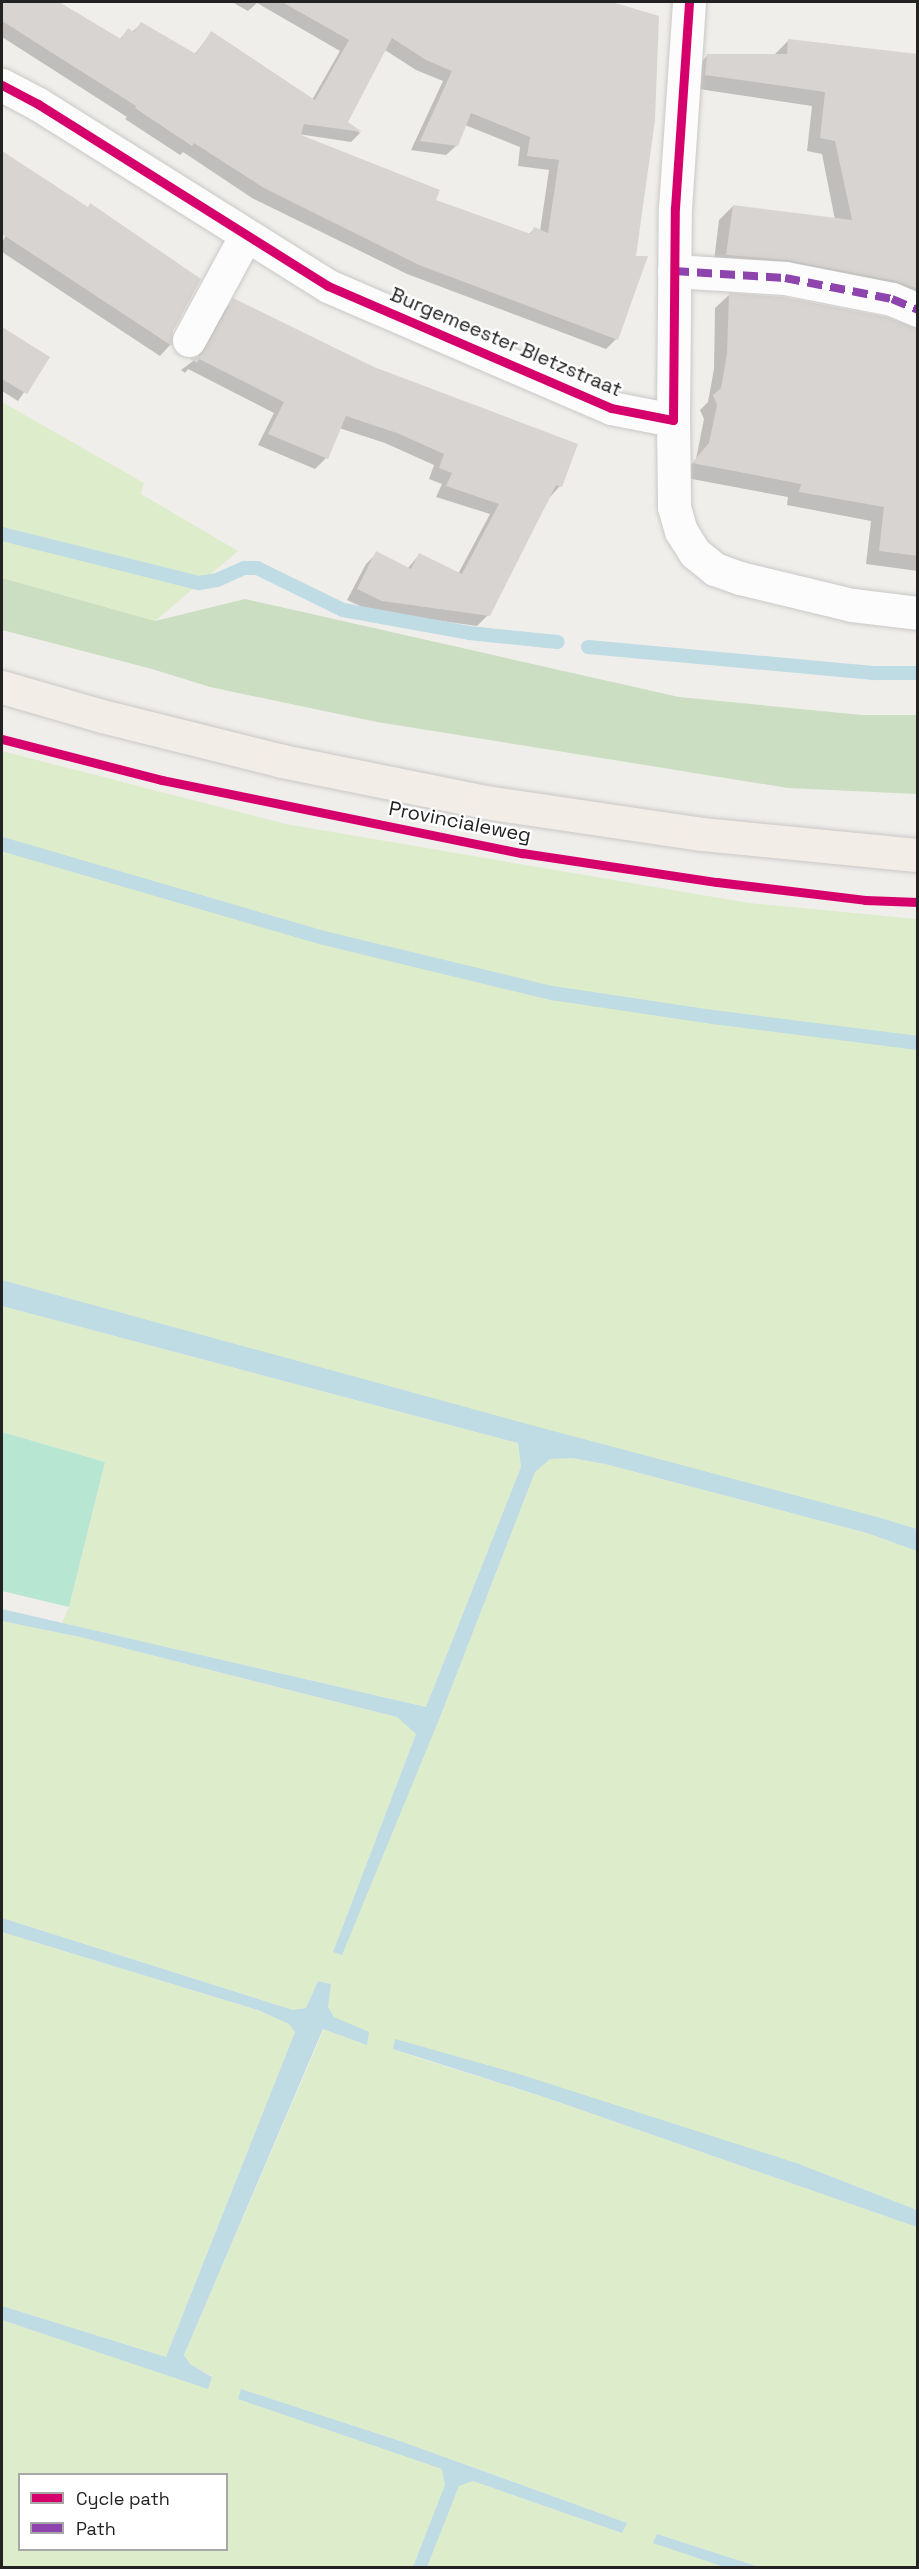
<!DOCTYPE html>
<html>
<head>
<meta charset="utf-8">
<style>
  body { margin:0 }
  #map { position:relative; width:919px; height:2569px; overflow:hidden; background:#f0eeeb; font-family:"Space Grotesk",sans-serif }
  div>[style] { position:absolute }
  .grass>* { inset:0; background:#ddeccb }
  .forest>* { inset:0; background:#cbdec1 }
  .pitch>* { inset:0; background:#b7e6d2 }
  .water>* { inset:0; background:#bfdbe3 }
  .shadow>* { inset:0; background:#0003 }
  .stream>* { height:14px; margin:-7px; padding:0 7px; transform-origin:7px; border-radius:7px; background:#bfdbe3 }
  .building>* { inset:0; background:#d7d4d2 }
  .roads { filter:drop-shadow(0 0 2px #c9c8c7) drop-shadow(0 0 2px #c9c8c7) }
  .minor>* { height:33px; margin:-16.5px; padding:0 16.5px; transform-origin:16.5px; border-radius:16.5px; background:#fdfcfc }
  .major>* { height:33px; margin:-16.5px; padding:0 16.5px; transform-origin:16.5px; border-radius:16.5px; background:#f3ede7 }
  .quiet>* { height:8px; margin-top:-4px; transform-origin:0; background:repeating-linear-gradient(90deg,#8e44ad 0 15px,transparent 0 23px) }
  .cycleway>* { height:9px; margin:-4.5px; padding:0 4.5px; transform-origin:4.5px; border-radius:4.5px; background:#d6006c }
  span { translate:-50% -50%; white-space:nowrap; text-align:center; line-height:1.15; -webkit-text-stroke:4.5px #fff; paint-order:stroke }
  .street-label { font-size:20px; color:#222 }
  .frame { position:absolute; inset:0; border:3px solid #222; pointer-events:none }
  .legend { position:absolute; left:18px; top:2473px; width:210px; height:78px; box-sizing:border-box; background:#fff; border:2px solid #a7a7a7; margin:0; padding:8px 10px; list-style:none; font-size:18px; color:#222 }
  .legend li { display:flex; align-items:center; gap:12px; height:30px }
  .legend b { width:30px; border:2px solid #a7a7a7 }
</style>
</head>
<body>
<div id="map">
  <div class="grass">
    <i style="clip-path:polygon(2px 402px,144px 483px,141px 494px,238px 551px,155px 621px,2px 578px)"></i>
    <i style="clip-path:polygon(2px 751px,286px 824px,749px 903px,917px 919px,917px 1529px,881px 1518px,791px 1498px,2px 1280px)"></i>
    <i style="clip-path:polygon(2px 1306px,518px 1443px,521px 1467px,426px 1707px,62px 1623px,69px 1607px,105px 1462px,2px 1432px)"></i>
    <i style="clip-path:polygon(evenodd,572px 1458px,605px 1464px,867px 1533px,917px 1551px,917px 2210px,799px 2164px,393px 2050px,550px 2099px,917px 2227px,917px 2567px,759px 2567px,657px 2534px,654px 2543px,724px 2567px,427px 2567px,459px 2486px,473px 2481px,622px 2533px,627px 2523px,400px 2441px,241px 2389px,238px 2399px,442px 2468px,446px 2485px,413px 2567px,2px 2567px,2px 2320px,208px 2388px,212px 2376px,190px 2364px,184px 2355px,324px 2029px,365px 2044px,334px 2017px,328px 2007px,331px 1984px,318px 1981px,306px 2008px,293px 2010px,2px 1918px,2px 1621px,80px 1637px,397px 1717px,416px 1734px,333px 1952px,440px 1717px,535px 1472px,550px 1459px,572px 1458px,20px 2474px,226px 2474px,226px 2550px,20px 2550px,20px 2474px)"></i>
    <i style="clip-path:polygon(2px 1932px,258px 2010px,290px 2024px,295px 2032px,166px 2357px,2px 2306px)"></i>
  </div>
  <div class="forest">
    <i style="clip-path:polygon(2px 578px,155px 621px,245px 599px,679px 697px,862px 715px,917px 715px,917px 794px,788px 788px,377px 722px,210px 687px,152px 669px,2px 630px)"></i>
  </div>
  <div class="pitch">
    <i style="clip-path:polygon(2px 1432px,105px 1462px,69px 1607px,2px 1591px)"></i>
  </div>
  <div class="water">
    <i style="clip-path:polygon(2px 1280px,527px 1424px,881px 1518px,917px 1529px,917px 1551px,867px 1533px,605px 1464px,572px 1458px,550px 1459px,535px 1472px,440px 1717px,342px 1955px,333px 1952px,416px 1734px,397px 1717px,80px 1637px,2px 1621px,2px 1609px,426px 1707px,521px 1467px,518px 1443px,2px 1306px)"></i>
    <i style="clip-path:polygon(2px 1918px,293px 2010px,306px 2008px,318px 1981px,331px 1984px,328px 2007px,334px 2017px,369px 2032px,367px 2045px,323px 2029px,184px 2355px,190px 2364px,212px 2377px,208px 2389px,2px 2320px,2px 2306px,166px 2357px,295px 2032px,289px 2024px,258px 2010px,2px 1932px)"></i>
    <i style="clip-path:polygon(395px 2039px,522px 2075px,799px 2164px,917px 2210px,917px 2227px,550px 2099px,393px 2049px)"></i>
    <i style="clip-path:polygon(241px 2389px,400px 2441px,627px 2523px,622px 2533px,473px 2481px,459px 2486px,427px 2567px,413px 2567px,445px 2485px,442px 2469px,238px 2399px)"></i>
    <i style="clip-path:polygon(657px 2534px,759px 2567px,724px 2567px,653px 2543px)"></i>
  </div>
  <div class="shadow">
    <i style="clip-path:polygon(evenodd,2px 2px,61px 2px,59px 4px,119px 40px,128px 30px,132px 32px,141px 24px,194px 55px,212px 32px,312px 100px,340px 51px,257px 3px,248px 11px,232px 2px,610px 2px,657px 17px,616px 339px,606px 349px,407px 274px,252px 198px,183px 152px,180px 155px,125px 119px,127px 117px,2px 37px,2px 2px,385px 50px,416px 70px,443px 81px,411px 150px,446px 155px,457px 145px,465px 125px,520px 147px,518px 166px,549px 170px,540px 231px,534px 229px,528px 235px,434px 201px,298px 134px,351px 142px,360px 133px,346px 123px,385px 50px)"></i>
    <i style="clip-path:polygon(789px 40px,918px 55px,918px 311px,713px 269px,719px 220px,733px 206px,835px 220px,822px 154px,807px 151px,812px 106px,692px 88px,694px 70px,707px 56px,775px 54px)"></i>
    <i style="clip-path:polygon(2px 155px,87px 208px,171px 331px,170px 345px,160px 356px,2px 252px,2px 242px,11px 227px,2px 222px)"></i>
    <i style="clip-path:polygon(729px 295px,918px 329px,918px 571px,866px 564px,871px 521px,787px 505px,788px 497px,681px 477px,696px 459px,704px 419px,700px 410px,708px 402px,714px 369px,715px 308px)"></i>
    <i style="clip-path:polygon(234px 300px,560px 486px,550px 497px,488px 615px,477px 626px,371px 611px,347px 600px,366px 564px,377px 553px,407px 569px,419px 555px,458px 574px,490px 514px,436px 497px,442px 484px,429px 479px,434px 465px,385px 443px,339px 428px,326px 458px,315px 469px,258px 445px,274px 413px,188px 369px,185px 373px,181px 370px,197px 358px,223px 311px)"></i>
    <i style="clip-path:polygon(2px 329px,48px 357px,18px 401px,2px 391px)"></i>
  </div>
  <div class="stream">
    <i style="left:2px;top:534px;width:203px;rotate:14deg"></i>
    <i style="left:199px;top:583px;width:18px;rotate:-9deg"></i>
    <i style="left:217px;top:580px;width:30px;rotate:-24deg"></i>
    <i style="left:244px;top:568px;width:13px"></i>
    <i style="left:257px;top:568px;width:96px;rotate:26deg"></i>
    <i style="left:343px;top:610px;width:128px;rotate:10.3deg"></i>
    <i style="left:469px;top:633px;width:89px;rotate:5.8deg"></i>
    <i style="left:588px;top:647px;width:289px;rotate:5.2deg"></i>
    <i style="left:876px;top:673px;width:42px"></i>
    <i style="left:2px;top:844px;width:335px;rotate:16.3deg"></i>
    <i style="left:324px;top:938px;width:235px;rotate:13.6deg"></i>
    <i style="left:552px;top:993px;width:163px;rotate:8.5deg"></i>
    <i style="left:713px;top:1017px;width:207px;rotate:7.2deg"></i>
  </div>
  <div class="building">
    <i style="clip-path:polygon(evenodd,2px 2px,59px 2px,121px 39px,128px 28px,134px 32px,141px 22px,196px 54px,211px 31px,315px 100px,349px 40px,282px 2px,612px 2px,659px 16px,655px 120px,636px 256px,648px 256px,618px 340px,419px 265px,264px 188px,194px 143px,192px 146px,135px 108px,136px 106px,2px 21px,2px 2px,392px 38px,426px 60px,452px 71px,420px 141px,458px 146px,471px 113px,530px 137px,527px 156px,559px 160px,548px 233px,534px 227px,531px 234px,436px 200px,440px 190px,301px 135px,304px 124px,362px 132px,348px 122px,392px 38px)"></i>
    <i style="clip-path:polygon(788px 39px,918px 54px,918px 289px,896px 281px,788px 260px,726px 255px,733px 205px,852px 220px,835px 141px,820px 138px,825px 92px,705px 75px,707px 54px,787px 54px)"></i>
    <i style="clip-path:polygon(2px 151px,88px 207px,90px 203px,201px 279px,173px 331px,172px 346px,2px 234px)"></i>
    <i style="clip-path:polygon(729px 293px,783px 297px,886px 317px,918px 328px,918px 556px,879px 551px,884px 507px,799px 492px,801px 484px,692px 463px,709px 443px,717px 405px,713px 395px,721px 388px,727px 354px)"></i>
    <i style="clip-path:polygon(233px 298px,374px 367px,578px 444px,562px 487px,556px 485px,490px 616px,382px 601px,357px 589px,376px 551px,411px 569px,419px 553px,462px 574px,499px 504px,446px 486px,452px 473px,439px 468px,444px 454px,397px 433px,346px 416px,328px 459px,268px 434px,284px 402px,199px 359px,197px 363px,190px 359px,199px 356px,205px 349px)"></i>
    <i style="clip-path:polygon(2px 327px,50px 357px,27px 394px,2px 379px)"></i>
  </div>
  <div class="roads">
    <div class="minor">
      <i style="left:2px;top:85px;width:41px;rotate:27.8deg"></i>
      <i style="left:38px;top:104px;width:342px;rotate:32.1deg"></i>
      <i style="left:328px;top:286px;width:308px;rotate:23.3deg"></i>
      <i style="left:611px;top:408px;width:63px;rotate:11deg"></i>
      <i style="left:673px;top:420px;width:212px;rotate:-89.5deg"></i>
      <i style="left:675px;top:208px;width:206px;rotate:-86.1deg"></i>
      <i style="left:674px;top:271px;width:111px;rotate:3.6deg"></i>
      <i style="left:785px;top:278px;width:109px;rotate:11.1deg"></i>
      <i style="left:892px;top:299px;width:28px;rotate:23deg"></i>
      <i style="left:189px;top:340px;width:119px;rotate:-61.5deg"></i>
      <i style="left:673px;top:420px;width:87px;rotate:89.3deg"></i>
      <i style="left:674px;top:507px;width:25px;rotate:74deg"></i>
      <i style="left:681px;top:531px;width:26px;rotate:58deg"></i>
      <i style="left:695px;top:553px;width:26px;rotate:39deg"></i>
      <i style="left:715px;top:569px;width:27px;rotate:20deg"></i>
      <i style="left:740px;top:578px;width:115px;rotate:13.6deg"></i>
      <i style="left:852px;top:605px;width:66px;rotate:6.9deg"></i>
    </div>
    <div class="major">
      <i style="left:2px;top:687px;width:104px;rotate:16.2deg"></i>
      <i style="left:102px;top:716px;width:186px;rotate:14deg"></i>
      <i style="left:282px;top:761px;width:207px;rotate:11.4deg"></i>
      <i style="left:485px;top:802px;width:219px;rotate:8.4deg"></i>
      <i style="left:702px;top:834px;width:217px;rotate:5.6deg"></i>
    </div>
  </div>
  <div class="quiet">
    <i style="left:674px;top:271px;width:111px;rotate:3.6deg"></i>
    <i style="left:785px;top:278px;width:109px;rotate:11.1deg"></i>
    <i style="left:892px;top:299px;width:28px;rotate:23deg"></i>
  </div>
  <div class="cycleway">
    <i style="left:2px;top:85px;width:41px;rotate:27.8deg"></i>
    <i style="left:38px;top:104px;width:342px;rotate:32.1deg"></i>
    <i style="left:328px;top:286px;width:308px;rotate:23.3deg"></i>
    <i style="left:611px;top:408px;width:63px;rotate:11deg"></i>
    <i style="left:673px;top:420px;width:212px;rotate:-89.5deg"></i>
    <i style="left:675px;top:208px;width:206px;rotate:-86.1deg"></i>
    <i style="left:2px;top:739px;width:165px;rotate:14.4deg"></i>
    <i style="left:162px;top:780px;width:367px;rotate:11.5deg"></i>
    <i style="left:522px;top:853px;width:197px;rotate:8.5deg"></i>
    <i style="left:717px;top:882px;width:149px;rotate:6.9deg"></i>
    <i style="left:865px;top:900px;width:53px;rotate:2.2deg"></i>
  </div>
  <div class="street-label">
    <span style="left:506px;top:342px;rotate:23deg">Burgemeester Bletzstraat</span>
    <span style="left:460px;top:822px;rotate:11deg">Provincialeweg</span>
  </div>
  <div class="frame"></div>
  <ul class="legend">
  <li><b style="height:8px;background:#d6006c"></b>Cycle path</li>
  <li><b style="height:8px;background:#8e44ad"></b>Path</li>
  </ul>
</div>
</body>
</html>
